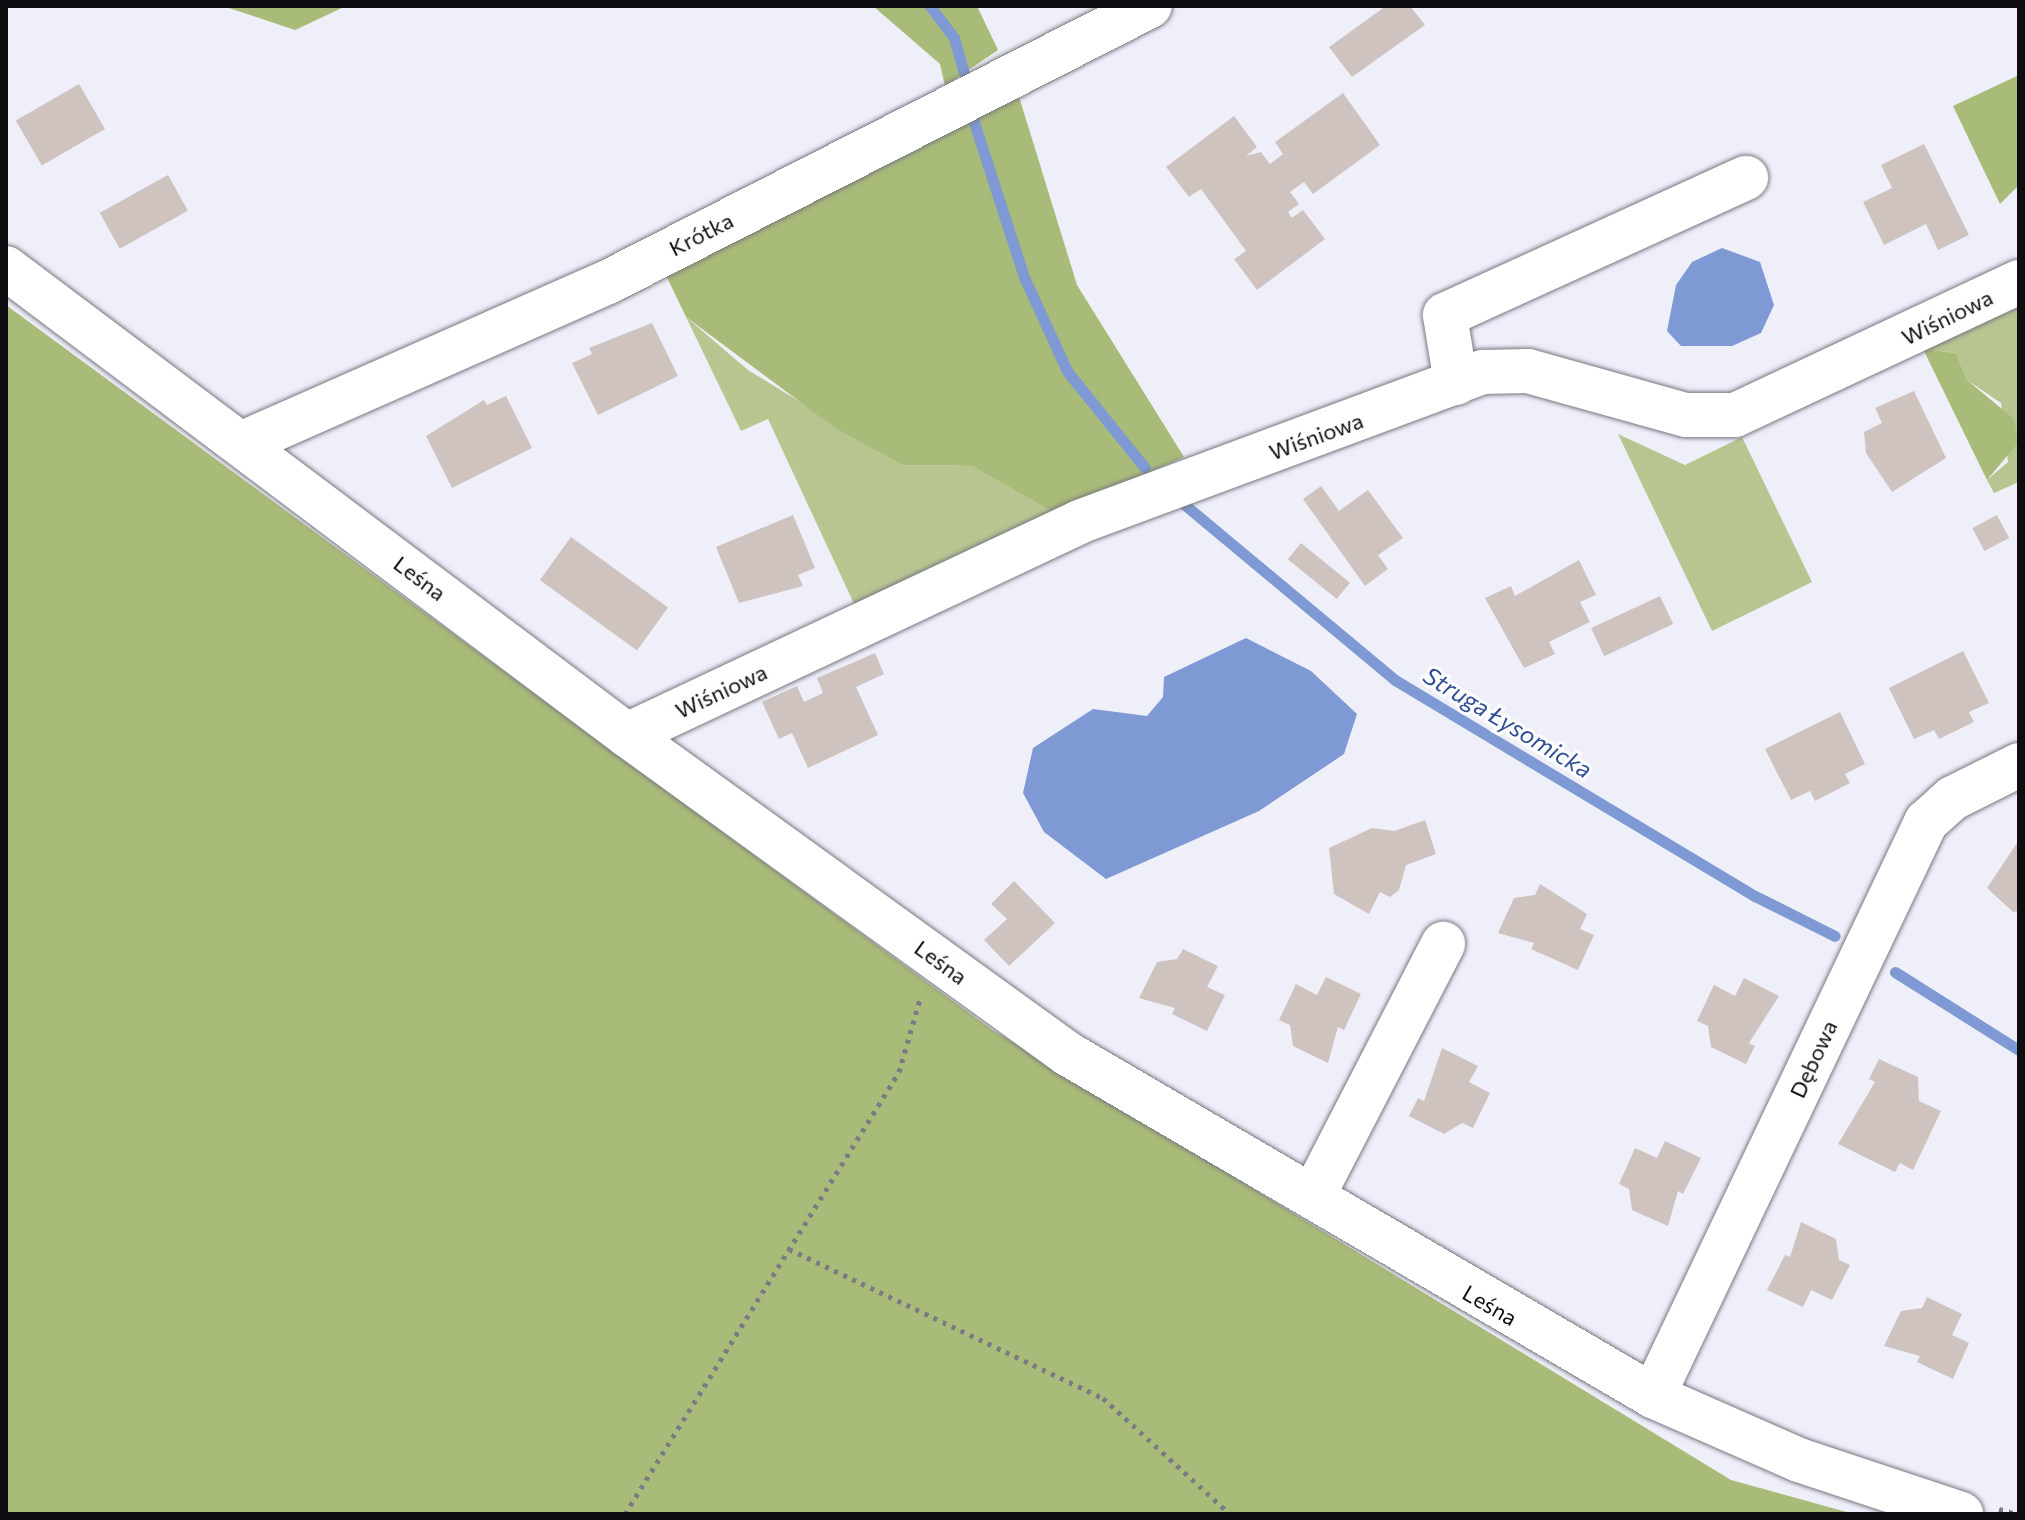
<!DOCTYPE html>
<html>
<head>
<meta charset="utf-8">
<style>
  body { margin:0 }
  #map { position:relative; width:2025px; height:1520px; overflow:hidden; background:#efeffa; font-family:Commissioner,sans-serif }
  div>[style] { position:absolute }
  .green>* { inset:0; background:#b7c691 }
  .forest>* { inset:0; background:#a9bb78 }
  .water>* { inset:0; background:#7e99d3 }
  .stream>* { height:11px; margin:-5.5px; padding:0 5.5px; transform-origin:5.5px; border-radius:5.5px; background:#7e99d3 }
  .building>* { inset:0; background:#cfc3bf; transform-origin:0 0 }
  .path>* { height:5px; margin-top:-2.5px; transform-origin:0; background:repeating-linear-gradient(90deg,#7b7b83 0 4px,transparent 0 10px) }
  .roads { filter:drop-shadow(0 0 2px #787781) drop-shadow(0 0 2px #787781) }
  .minor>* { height:44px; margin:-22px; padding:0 22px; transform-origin:22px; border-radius:22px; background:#fff }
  span { translate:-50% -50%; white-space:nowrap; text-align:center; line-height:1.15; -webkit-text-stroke:6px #fdfdfd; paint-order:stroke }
  .street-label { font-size:22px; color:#0e0e12 }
  .water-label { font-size:24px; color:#304e95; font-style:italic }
  .frame { position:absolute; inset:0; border:8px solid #0e0e12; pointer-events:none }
</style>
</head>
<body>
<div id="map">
  <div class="green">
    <i style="clip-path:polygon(2019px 303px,2019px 482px,1994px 493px,1987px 480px,2008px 462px,2001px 403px,1967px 380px,1956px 353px,1923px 349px)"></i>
    <i style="clip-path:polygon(686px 317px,748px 370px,903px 465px,972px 466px,1056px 514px,855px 606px,768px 419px,741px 431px)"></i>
    <i style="clip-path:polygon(1618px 434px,1685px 465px,1742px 437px,1812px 582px,1712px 631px)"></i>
  </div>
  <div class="forest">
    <i style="clip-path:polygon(223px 6px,346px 6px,295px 30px)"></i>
    <i style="clip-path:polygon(873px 6px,977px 6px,998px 50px,945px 86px,940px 64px)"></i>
    <i style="clip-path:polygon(2019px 75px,2019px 185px,2000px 204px,1953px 106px)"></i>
    <i style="clip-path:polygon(1017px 90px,1077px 285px,1184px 457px,1056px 514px,972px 466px,903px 465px,835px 428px,686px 317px,663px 269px)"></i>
    <i style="clip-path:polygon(6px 305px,991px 1029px,1731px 1480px,1854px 1514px,6px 1514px)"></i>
    <i style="clip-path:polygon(1923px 349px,1956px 353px,1967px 380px,2014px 419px,2018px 443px,1987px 480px)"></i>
  </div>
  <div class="water">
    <i style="clip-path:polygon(1722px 248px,1760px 262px,1774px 305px,1761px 333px,1732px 346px,1681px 346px,1667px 331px,1676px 285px,1692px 262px)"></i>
    <i style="clip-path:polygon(1246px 638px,1311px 671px,1357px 714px,1344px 754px,1259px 811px,1106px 879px,1044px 832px,1023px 793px,1033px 748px,1093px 709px,1147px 716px,1163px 697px,1164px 677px)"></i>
  </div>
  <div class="stream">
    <i style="left:930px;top:6px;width:40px;rotate:53deg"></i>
    <i style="left:954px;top:38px;width:35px;rotate:74deg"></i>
    <i style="left:972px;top:116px;width:169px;rotate:72.1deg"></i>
    <i style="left:1024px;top:277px;width:103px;rotate:65.4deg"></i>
    <i style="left:1067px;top:371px;width:124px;rotate:51.2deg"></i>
    <i style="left:1185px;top:505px;width:273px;rotate:39.8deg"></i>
    <i style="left:1395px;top:680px;width:420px;rotate:31deg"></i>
    <i style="left:1755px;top:896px;width:89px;rotate:26.6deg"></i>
    <i style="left:1895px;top:972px;width:146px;rotate:32.2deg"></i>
  </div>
  <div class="building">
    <i style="clip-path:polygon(1386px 6px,1410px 6px,1425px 25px,1352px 77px,1329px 47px)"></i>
    <i style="left:79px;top:84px;width:52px;height:73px;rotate:60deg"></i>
    <i style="clip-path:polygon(1343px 93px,1380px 145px,1313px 194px,1304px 182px,1290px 192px,1299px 204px,1288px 212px,1292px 218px,1303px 210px,1325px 239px,1257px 290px,1234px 259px,1246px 251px,1201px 189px,1189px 197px,1166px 167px,1234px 116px,1257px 147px,1246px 156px,1261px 152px,1270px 164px,1283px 154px,1275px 142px)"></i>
    <i style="clip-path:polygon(1924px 144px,1969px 235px,1938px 250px,1926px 224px,1884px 245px,1863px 202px,1892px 188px,1881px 165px)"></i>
    <i style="left:168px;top:175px;width:41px;height:78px;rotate:61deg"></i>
    <i style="clip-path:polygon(652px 323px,678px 376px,598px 415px,572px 363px,592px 354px,589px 348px)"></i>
    <i style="clip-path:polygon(1914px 391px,1946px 458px,1892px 492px,1866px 453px,1864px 432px,1882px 423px,1875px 408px)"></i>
    <i style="clip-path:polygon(506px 396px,532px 448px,452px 488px,426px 436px,484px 400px,487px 405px)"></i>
    <i style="clip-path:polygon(1321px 486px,1339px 511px,1368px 490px,1403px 538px,1378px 555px,1388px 569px,1365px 586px,1303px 499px)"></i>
    <i style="clip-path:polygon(793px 515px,815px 568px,798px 575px,803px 586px,739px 603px,716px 547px)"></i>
    <i style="left:1997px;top:515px;width:26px;height:28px;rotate:62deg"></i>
    <i style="left:571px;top:537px;width:120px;height:53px;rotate:36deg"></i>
    <i style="left:1301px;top:543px;width:63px;height:21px;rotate:39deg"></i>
    <i style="clip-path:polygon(1579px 560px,1596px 595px,1580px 602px,1590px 622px,1549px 642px,1555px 654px,1524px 668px,1485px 598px,1511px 586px,1515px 596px)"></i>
    <i style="left:1660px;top:596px;width:31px;height:76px;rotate:65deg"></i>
    <i style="clip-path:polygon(1963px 651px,1989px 703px,1969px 712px,1974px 722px,1939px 739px,1934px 730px,1914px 739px,1889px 688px)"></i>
    <i style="clip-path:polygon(875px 653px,884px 674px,856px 687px,878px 735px,808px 768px,792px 733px,779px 739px,762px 702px,797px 686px,804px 702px,823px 693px,817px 678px)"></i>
    <i style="clip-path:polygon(1840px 712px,1865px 764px,1845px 774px,1850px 783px,1815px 801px,1810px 791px,1791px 800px,1765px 749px)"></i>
    <i style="clip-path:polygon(1425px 820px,1436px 854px,1406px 865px,1399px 890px,1390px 897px,1380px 892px,1369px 914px,1334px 894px,1329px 848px,1372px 828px,1394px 831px)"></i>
    <i style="clip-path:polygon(2019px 840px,2019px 911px,2013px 912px,1987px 888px)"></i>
    <i style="clip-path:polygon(1014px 881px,1055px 923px,1009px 966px,984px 940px,1007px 919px,991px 904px)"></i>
    <i style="clip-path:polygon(1540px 884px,1587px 914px,1580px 929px,1594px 935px,1578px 970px,1531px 949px,1534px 943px,1498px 933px,1514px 898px,1535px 895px)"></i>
    <i style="clip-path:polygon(1183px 949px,1218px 966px,1207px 987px,1225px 995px,1207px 1031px,1172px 1014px,1175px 1008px,1139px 998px,1157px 962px,1177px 959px)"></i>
    <i style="clip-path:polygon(1326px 977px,1361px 994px,1344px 1030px,1338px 1027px,1328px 1063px,1293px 1046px,1290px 1025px,1279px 1020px,1296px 984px,1317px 995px)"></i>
    <i style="clip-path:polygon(1744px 978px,1779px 996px,1749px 1043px,1755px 1046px,1746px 1064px,1711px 1047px,1708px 1026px,1697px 1021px,1714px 985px,1735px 996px)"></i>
    <i style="clip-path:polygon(1442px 1048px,1478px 1066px,1469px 1082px,1490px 1093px,1473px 1128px,1462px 1123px,1444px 1134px,1409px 1116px,1418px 1098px,1424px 1101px)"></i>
    <i style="clip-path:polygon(1879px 1059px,1918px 1077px,1919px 1101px,1941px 1111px,1913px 1170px,1900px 1163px,1895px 1172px,1838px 1144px,1875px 1082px,1869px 1079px)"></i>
    <i style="clip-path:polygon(1665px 1141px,1701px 1158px,1683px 1194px,1678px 1191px,1668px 1226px,1632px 1210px,1629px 1189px,1619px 1184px,1635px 1148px,1657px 1158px)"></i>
    <i style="clip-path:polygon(1801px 1222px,1836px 1239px,1839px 1260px,1850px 1265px,1832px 1300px,1811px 1290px,1803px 1307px,1767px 1290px,1785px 1255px,1790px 1257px)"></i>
    <i style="clip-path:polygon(1927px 1297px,1962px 1314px,1952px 1335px,1969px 1343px,1953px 1379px,1917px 1362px,1920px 1356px,1884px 1346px,1901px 1311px,1922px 1308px)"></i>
  </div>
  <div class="path">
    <i style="left:789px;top:1249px;width:348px;rotate:25.4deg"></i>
    <i style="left:1103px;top:1398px;width:172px;rotate:42.4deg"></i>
    <i style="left:1999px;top:1509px;width:19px;rotate:16deg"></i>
    <i style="left:625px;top:1514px;width:520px;rotate:-58.2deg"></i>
    <i style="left:899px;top:1072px;width:79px;rotate:-73.9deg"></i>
  </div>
  <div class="roads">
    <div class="minor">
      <i style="left:6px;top:268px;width:777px;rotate:36.94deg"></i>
      <i style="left:627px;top:735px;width:544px;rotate:35.88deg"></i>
      <i style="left:1068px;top:1054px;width:678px;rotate:30.31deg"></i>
      <i style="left:1653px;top:1396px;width:159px;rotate:23.7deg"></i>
      <i style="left:1799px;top:1460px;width:171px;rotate:18.4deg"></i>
      <i style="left:1456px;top:383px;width:69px;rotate:-99.2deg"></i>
      <i style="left:1445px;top:315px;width:331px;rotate:-24.5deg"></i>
      <i style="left:243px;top:443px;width:399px;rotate:-23.8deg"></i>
      <i style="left:608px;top:282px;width:608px;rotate:-26.99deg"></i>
      <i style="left:627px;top:735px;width:500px;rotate:-25.2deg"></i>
      <i style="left:1079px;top:522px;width:431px;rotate:-20.4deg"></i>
      <i style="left:1483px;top:372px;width:45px;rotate:-1.3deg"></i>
      <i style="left:1528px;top:371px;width:164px;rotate:15.6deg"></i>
      <i style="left:1686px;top:415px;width:49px"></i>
      <i style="left:1735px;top:415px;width:314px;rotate:-25.1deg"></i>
      <i style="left:1313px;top:1196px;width:284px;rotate:-62.7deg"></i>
      <i style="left:1653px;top:1396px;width:636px;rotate:-64.56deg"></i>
      <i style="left:1926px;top:822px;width:36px;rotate:-42deg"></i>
      <i style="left:1953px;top:798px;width:74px;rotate:-26.6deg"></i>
    </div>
  </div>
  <div class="street-label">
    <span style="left:701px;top:234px;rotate:-27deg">Krótka</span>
    <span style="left:1947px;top:317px;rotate:-26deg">Wiśniowa</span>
    <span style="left:1316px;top:436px;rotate:-20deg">Wiśniowa</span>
    <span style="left:420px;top:578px;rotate:37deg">Leśna</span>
    <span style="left:721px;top:691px;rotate:-25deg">Wiśniowa</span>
    <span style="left:941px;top:962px;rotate:36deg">Leśna</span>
    <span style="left:1813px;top:1059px;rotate:-65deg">Dębowa</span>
    <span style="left:1490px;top:1305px;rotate:30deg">Leśna</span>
  </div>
  <div class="water-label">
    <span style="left:1508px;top:722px;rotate:31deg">Struga Łysomicka</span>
  </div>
  <div class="frame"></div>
</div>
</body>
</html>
